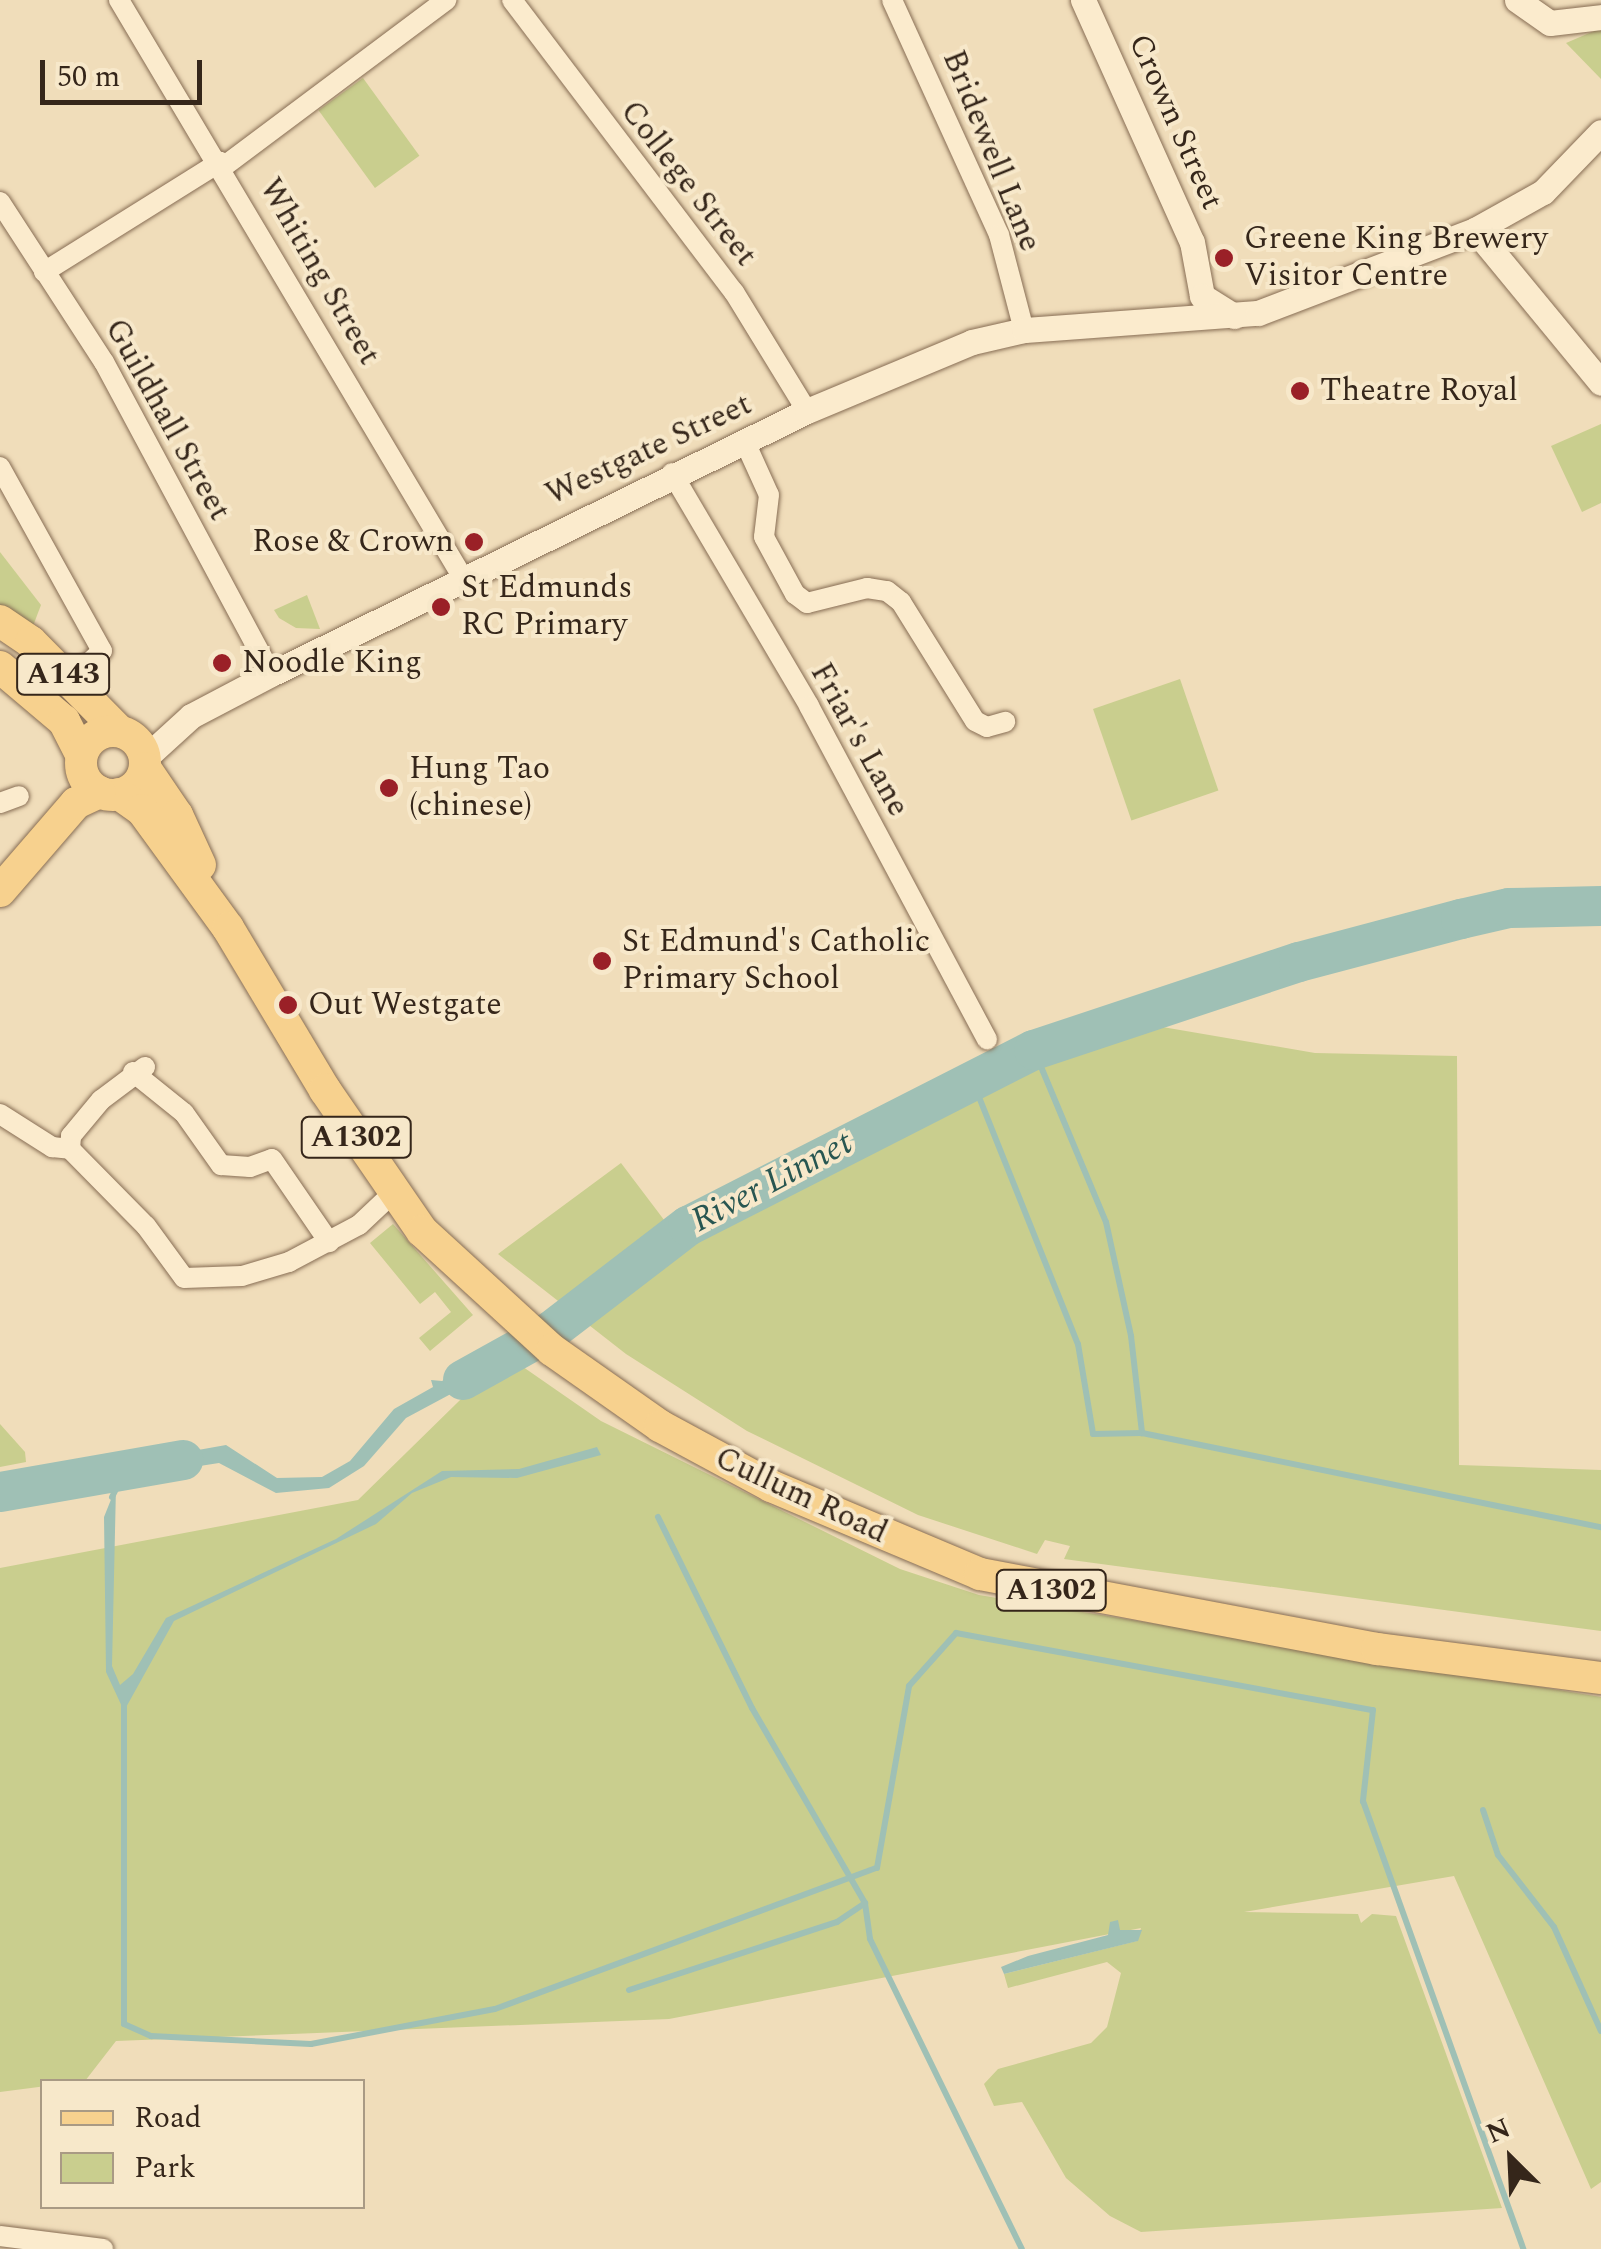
<!DOCTYPE html>
<html>
<head>
<meta charset="utf-8">
<style>
  body { margin:0 }
  #map { position:relative; width:1601px; height:2249px; overflow:hidden; background:#f0ddba; font-family:Spectral,serif }
  div>[style] { position:absolute }
  .green>* { inset:0; background:#c9ce8e; transform-origin:0 0 }
  .water>* { inset:0; background:#9fc0b5 }
  .stream>* { height:6px; margin:-3px; padding:0 3px; transform-origin:3px; border-radius:3px; background:#9fc0b5 }
  .river>* { height:40px; margin:-20px; padding:0 20px; transform-origin:20px; border-radius:20px; background:#9fc0b5 }
  .roads { filter:drop-shadow(0 0 2px #876d54) drop-shadow(0 0 2px #876d54) }
  .minor>* { height:20px; margin:-10px; padding:0 10px; transform-origin:10px; border-radius:10px; background:#fbebcd }
  .tertiary>* { height:25px; margin:-12.5px; padding:0 12.5px; transform-origin:12.5px; border-radius:12.5px; background:#fbebcd }
  .primary>* { height:32px; margin:-16px; padding:0 16px; transform-origin:16px; border-radius:16px; background:#f7d18e }
  .primary>.ring { margin:-16px; padding:0; box-sizing:content-box; background:none; border:32px solid #f7d18e; border-radius:50% }
  .dots>* { width:28px; height:28px; translate:-50% -50%; box-sizing:border-box; border:5px solid #f7e8ca; border-radius:50% }
  span { translate:-50% -50%; white-space:nowrap; text-align:center; line-height:1.15; -webkit-text-stroke:8px #f7e8ca; paint-order:stroke }
  .shield-label span { padding:2px 8px; background:#f7e8ca; border:2px solid; border-radius:8px; -webkit-text-stroke-width:0 }
  .shield-label { font-size:30px; color:#35261a; font-weight:700 }
  .street-label { font-size:32px; color:#35261a }
  .poi-label { font-size:32px; color:#35261a }
  .left { translate:0 -50%; text-align:left }
  .right { translate:-100% -50%; text-align:right }
  .water-label { font-size:35px; color:#285651; font-style:italic }
  .legend { position:absolute; left:40px; top:2079px; width:325px; height:130px; box-sizing:border-box; background:#f7e8ca; border:2px solid #a99a84; margin:0; padding:12px 18px; list-style:none; font-size:30px; color:#35261a }
  .legend li { display:flex; align-items:center; gap:20px; height:50px }
  .legend b { width:50px; border:2px solid #a99a84 }
  .north { position:absolute; left:1461px; top:2109px; width:100px; height:100px; -webkit-text-stroke:8px #f7e8ca; paint-order:stroke; rotate:336deg; font-size:28px; font-weight:700; line-height:40px; text-align:center; color:#35261a }
  .north::after { content:''; display:block; margin:auto; width:35px; height:45px; background:#35261a; clip-path:polygon(50% 0,100% 100%,50% 72%,0 100%) }
  .scale { position:absolute; left:40px; top:60px; width:162px; height:45px; box-sizing:border-box; border:5px solid #35261a; border-top:0; padding-left:12px; font-size:30px; line-height:35px; white-space:nowrap; color:#35261a; -webkit-text-stroke:8px #f7e8ca; paint-order:stroke }
</style>
</head>
<body>
<div id="map">
  <div class="green">
    <i style="clip-path:polygon(1601px 28px,1601px 79px,1566px 43px)"></i>
    <i style="left:363px;top:78px;width:96px;height:55px;rotate:54deg"></i>
    <i style="clip-path:polygon(1601px 424px,1601px 503px,1582px 512px,1551px 446px)"></i>
    <i style="clip-path:polygon(0 552px,41px 605px,33px 626px,0 606px)"></i>
    <i style="clip-path:polygon(307px 595px,320px 629px,296px 628px,279px 618px,274px 610px)"></i>
    <i style="left:1180px;top:679px;width:118px;height:92px;rotate:71deg"></i>
    <i style="clip-path:polygon(1145px 1024px,1315px 1053px,1457px 1056px,1459px 1465px,1601px 1470px,1601px 1631px,1064px 1559px,1070px 1546px,1045px 1540px,1037px 1554px,918px 1515px,747px 1431px,626px 1354px,498px 1254px,621px 1163px,683px 1245px,800px 1176px,995px 1082px)"></i>
    <i style="clip-path:polygon(393px 1224px,473px 1315px,430px 1351px,419px 1338px,451px 1312px,435px 1292px,420px 1304px,370px 1243px)"></i>
    <i style="clip-path:polygon(506px 1355px,601px 1421px,900px 1569px,979px 1595px,1601px 1697px,1601px 2182px,1591px 2189px,1454px 1876px,1244px 1912px,1358px 1914px,1361px 1923px,1372px 1914px,1396px 1916px,1502px 2208px,1141px 2232px,1110px 2216px,1066px 2178px,1022px 2102px,994px 2106px,984px 2084px,998px 2069px,1091px 2043px,1107px 2027px,1121px 1973px,1107px 1962px,1008px 1988px,1004px 1974px,1137px 1941px,1141px 1928px,669px 2019px,116px 2041px,85px 2081px,0 2092px,0 1568px,358px 1500px)"></i>
    <i style="clip-path:polygon(0 1424px,25px 1452px,26px 1462px,0 1467px)"></i>
  </div>
  <div class="water">
    <i style="clip-path:polygon(505px 1348px,516px 1359px,406px 1418px,364px 1466px,329px 1488px,276px 1493px,219px 1463px,148px 1474px,116px 1487px,112px 1666px,120px 1685px,133px 1674px,166px 1618px,336px 1539px,442px 1471px,519px 1469px,597px 1447px,601px 1455px,517px 1478px,451px 1477px,412px 1493px,376px 1524px,174px 1621px,124px 1711px,106px 1672px,104px 1517px,116px 1487px,142px 1460px,226px 1445px,277px 1478px,322px 1477px,350px 1461px,394px 1409px,433px 1387px,431px 1380px,442px 1381px)"></i>
    <i style="clip-path:polygon(116px 1455px,93px 1481px,0 1499px,0 1481px)"></i>
    <i style="clip-path:polygon(1118px 1920px,1120px 1930px,1142px 1930px,1138px 1941px,1004px 1974px,1001px 1967px,1028px 1956px,1108px 1935px,1110px 1922px)"></i>
  </div>
  <div class="stream">
    <i style="left:1034px;top:1050px;width:186px;rotate:67.3deg"></i>
    <i style="left:1106px;top:1222px;width:117px;rotate:77.6deg"></i>
    <i style="left:1131px;top:1336px;width:98px;rotate:83.5deg"></i>
    <i style="left:971px;top:1077px;width:288px;rotate:68.2deg"></i>
    <i style="left:1078px;top:1344px;width:91px;rotate:80.5deg"></i>
    <i style="left:1093px;top:1434px;width:49px;rotate:-1.2deg"></i>
    <i style="left:1142px;top:1433px;width:469px;rotate:11.6deg"></i>
    <i style="left:112px;top:1497px;width:28px;rotate:-63deg"></i>
    <i style="left:658px;top:1517px;width:213px;rotate:63.8deg"></i>
    <i style="left:752px;top:1708px;width:225px;rotate:59.9deg"></i>
    <i style="left:865px;top:1903px;width:36px;rotate:82deg"></i>
    <i style="left:870px;top:1939px;width:345px;rotate:63.9deg"></i>
    <i style="left:124px;top:1705px;width:319px;rotate:90deg"></i>
    <i style="left:124px;top:2024px;width:30px;rotate:24deg"></i>
    <i style="left:151px;top:2036px;width:160px;rotate:2.9deg"></i>
    <i style="left:311px;top:2044px;width:187px;rotate:-10.8deg"></i>
    <i style="left:495px;top:2009px;width:407px;rotate:-20.3deg"></i>
    <i style="left:877px;top:1868px;width:185px;rotate:-80deg"></i>
    <i style="left:909px;top:1686px;width:71px;rotate:-48.4deg"></i>
    <i style="left:956px;top:1633px;width:424px;rotate:10.5deg"></i>
    <i style="left:1373px;top:1710px;width:92px;rotate:96.3deg"></i>
    <i style="left:1363px;top:1801px;width:476px;rotate:70.3deg"></i>
    <i style="left:1483px;top:1810px;width:47px;rotate:71.6deg"></i>
    <i style="left:1498px;top:1855px;width:91px;rotate:52.1deg"></i>
    <i style="left:1554px;top:1927px;width:114px;rotate:65.7deg"></i>
    <i style="left:629px;top:1990px;width:219px;rotate:-18.1deg"></i>
    <i style="left:837px;top:1922px;width:34px;rotate:-34deg"></i>
  </div>
  <div class="river">
    <i style="left:463px;top:1380px;width:101px;rotate:-29.1deg"></i>
    <i style="left:551px;top:1331px;width:173px;rotate:-37.5deg"></i>
    <i style="left:688px;top:1226px;width:388px;rotate:-27deg"></i>
    <i style="left:1034px;top:1050px;width:279px;rotate:-18.4deg"></i>
    <i style="left:1299px;top:962px;width:168px;rotate:-14.9deg"></i>
    <i style="left:1461px;top:919px;width:49px;rotate:-12.9deg"></i>
    <i style="left:1509px;top:908px;width:92px;rotate:-1.2deg"></i>
    <i style="left:0;top:1492px;width:186px;rotate:-9.9deg"></i>
  </div>
  <div class="roads">
    <div class="minor">
      <i style="left:119px;top:0;width:673px;rotate:59.24deg"></i>
      <i style="left:512px;top:0;width:367px;rotate:52.8deg"></i>
      <i style="left:734px;top:292px;width:140px;rotate:58.5deg"></i>
      <i style="left:892px;top:0;width:258px;rotate:65.5deg"></i>
      <i style="left:999px;top:235px;width:98px;rotate:75.3deg"></i>
      <i style="left:223px;top:167px;width:279px;rotate:-36.8deg"></i>
      <i style="left:0;top:202px;width:191px;rotate:57deg"></i>
      <i style="left:104px;top:362px;width:354px;rotate:61.8deg"></i>
      <i style="left:44px;top:272px;width:208px;rotate:-32deg"></i>
      <i style="left:744px;top:440px;width:60px;rotate:65.6deg"></i>
      <i style="left:769px;top:495px;width:42px;rotate:96.8deg"></i>
      <i style="left:764px;top:537px;width:65px;rotate:61.5deg"></i>
      <i style="left:795px;top:594px;width:15px;rotate:37deg"></i>
      <i style="left:807px;top:603px;width:62px;rotate:-14deg"></i>
      <i style="left:867px;top:588px;width:20px;rotate:9deg"></i>
      <i style="left:887px;top:591px;width:18px;rotate:38deg"></i>
      <i style="left:901px;top:602px;width:140px;rotate:58.1deg"></i>
      <i style="left:975px;top:721px;width:13px;rotate:27deg"></i>
      <i style="left:987px;top:727px;width:19px;rotate:-16deg"></i>
      <i style="left:0;top:467px;width:210px;rotate:61deg"></i>
      <i style="left:102px;top:651px;width:45px;rotate:137.7deg"></i>
      <i style="left:672px;top:473px;width:270px;rotate:59.5deg"></i>
      <i style="left:809px;top:706px;width:378px;rotate:61.9deg"></i>
      <i style="left:0;top:803px;width:20px;rotate:-20deg"></i>
      <i style="left:145px;top:1067px;width:55px;rotate:143.1deg"></i>
      <i style="left:101px;top:1100px;width:47px;rotate:129.8deg"></i>
      <i style="left:71px;top:1136px;width:13px;rotate:94deg"></i>
      <i style="left:70px;top:1149px;width:108px;rotate:45.4deg"></i>
      <i style="left:146px;top:1226px;width:64px;rotate:53.8deg"></i>
      <i style="left:184px;top:1278px;width:58px;rotate:-2deg"></i>
      <i style="left:242px;top:1276px;width:49px;rotate:-16.6deg"></i>
      <i style="left:289px;top:1262px;width:79px;rotate:-27.9deg"></i>
      <i style="left:359px;top:1225px;width:47px;rotate:-43.3deg"></i>
      <i style="left:133px;top:1072px;width:65px;rotate:38.8deg"></i>
      <i style="left:184px;top:1113px;width:64px;rotate:54.6deg"></i>
      <i style="left:221px;top:1165px;width:29px;rotate:4deg"></i>
      <i style="left:250px;top:1167px;width:23px;rotate:-20deg"></i>
      <i style="left:272px;top:1159px;width:101px;rotate:55.5deg"></i>
      <i style="left:0;top:1114px;width:62px;rotate:32.4deg"></i>
      <i style="left:52px;top:1147px;width:18px;rotate:6deg"></i>
      <i style="left:0;top:2236px;width:104px;rotate:7.2deg"></i>
    </div>
    <div class="tertiary">
      <i style="left:1083px;top:0;width:265px;rotate:65.8deg"></i>
      <i style="left:1192px;top:242px;width:55px;rotate:79.5deg"></i>
      <i style="left:1202px;top:296px;width:38px;rotate:32deg"></i>
      <i style="left:1517px;top:0;width:40px;rotate:34.9deg"></i>
      <i style="left:1550px;top:23px;width:51px;rotate:-6.7deg"></i>
      <i style="left:1475px;top:230px;width:198px;rotate:50.5deg"></i>
      <i style="left:145px;top:758px;width:62px;rotate:-42.4deg"></i>
      <i style="left:191px;top:716px;width:90px;rotate:-27.7deg"></i>
      <i style="left:271px;top:674px;width:597px;rotate:-26.14deg"></i>
      <i style="left:807px;top:411px;width:179px;rotate:-22.7deg"></i>
      <i style="left:972px;top:342px;width:53px;rotate:-13deg"></i>
      <i style="left:1024px;top:330px;width:235px;rotate:-4.2deg"></i>
      <i style="left:1258px;top:313px;width:232px;rotate:-20.9deg"></i>
      <i style="left:1475px;top:230px;width:78px;rotate:-29.2deg"></i>
      <i style="left:1543px;top:192px;width:83px;rotate:-46deg"></i>
    </div>
    <div class="primary">
      <i style="left:0;top:621px;width:37px;rotate:34deg"></i>
      <i style="left:31px;top:642px;width:125px;rotate:45.3deg"></i>
      <i style="left:0;top:667px;width:84px;rotate:40.2deg"></i>
      <i style="left:64px;top:721px;width:38px;rotate:63deg"></i>
      <i class="ring" style="left:81px;top:731px;width:32px;height:32px"></i>
      <i style="left:145px;top:768px;width:57px;rotate:55.8deg"></i>
      <i style="left:177px;top:815px;width:55px;rotate:65.3deg"></i>
      <i style="left:119px;top:794px;width:28px;rotate:35deg"></i>
      <i style="left:142px;top:810px;width:146px;rotate:53.9deg"></i>
      <i style="left:228px;top:928px;width:189px;rotate:59.1deg"></i>
      <i style="left:325px;top:1090px;width:171px;rotate:55.5deg"></i>
      <i style="left:422px;top:1231px;width:176px;rotate:42.5deg"></i>
      <i style="left:552px;top:1350px;width:132px;rotate:35.1deg"></i>
      <i style="left:660px;top:1426px;width:126px;rotate:28.4deg"></i>
      <i style="left:771px;top:1486px;width:227px;rotate:22.8deg"></i>
      <i style="left:980px;top:1574px;width:404px;rotate:10.7deg"></i>
      <i style="left:1377px;top:1649px;width:226px;rotate:7.4deg"></i>
      <i style="left:0;top:891px;width:116px;rotate:-49.2deg"></i>
      <i style="left:76px;top:803px;width:26px;rotate:-25deg"></i>
    </div>
  </div>
  <div class="dots">
    <i style="left:1224px;top:258px;background:#9a2027"></i>
    <i style="left:1300px;top:391px;background:#9a2027"></i>
    <i style="left:474px;top:542px;background:#9a2027"></i>
    <i style="left:441px;top:607px;background:#9a2027"></i>
    <i style="left:222px;top:663px;background:#9a2027"></i>
    <i style="left:389px;top:788px;background:#9a2027"></i>
    <i style="left:602px;top:961px;background:#9a2027"></i>
    <i style="left:288px;top:1005px;background:#9a2027"></i>
  </div>
  <div class="shield-label">
    <span style="left:63px;top:674px">A143</span>
    <span style="left:356px;top:1137px">A1302</span>
    <span style="left:1051px;top:1590px">A1302</span>
  </div>
  <div class="street-label">
    <span style="left:1175px;top:122px;rotate:66deg">Crown Street</span>
    <span style="left:991px;top:151px;rotate:68deg">Bridewell Lane</span>
    <span style="left:688px;top:184px;rotate:52deg">College Street</span>
    <span style="left:319px;top:272px;rotate:60deg">Whiting Street</span>
    <span style="left:167px;top:420px;rotate:61deg">Guildhall Street</span>
    <span style="left:649px;top:450px;rotate:-25deg">Westgate Street</span>
    <span style="left:859px;top:740px;rotate:61deg">Friar's Lane</span>
    <span style="left:801px;top:1496px;rotate:25deg">Cullum Road</span>
  </div>
  <div class="poi-label">
    <span class="left" style="left:1244px;top:258px">Greene King Brewery<br>Visitor Centre</span>
    <span class="left" style="left:1320px;top:391px">Theatre Royal</span>
    <span class="right" style="left:454px;top:542px">Rose &amp; Crown</span>
    <span class="left" style="left:461px;top:607px">St Edmunds<br>RC Primary</span>
    <span class="left" style="left:242px;top:663px">Noodle King</span>
    <span class="left" style="left:409px;top:788px">Hung Tao<br>(chinese)</span>
    <span class="left" style="left:622px;top:961px">St Edmund's Catholic<br>Primary School</span>
    <span class="left" style="left:308px;top:1005px">Out Westgate</span>
  </div>
  <div class="water-label">
    <span style="left:772px;top:1182px;rotate:-28deg">River Linnet</span>
  </div>
  <ul class="legend">
  <li><b style="height:12px;background:#f7d18e"></b>Road</li>
  <li><b style="height:28px;background:#c9ce8e"></b>Park</li>
  </ul>
  <div class="north">N</div>
  <div class="scale">50 m</div>
</div>
</body>
</html>
